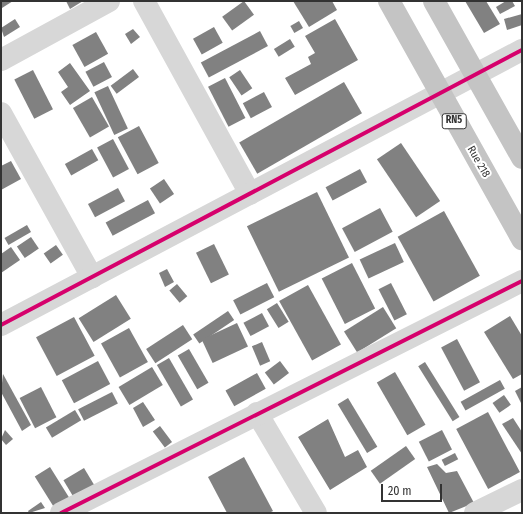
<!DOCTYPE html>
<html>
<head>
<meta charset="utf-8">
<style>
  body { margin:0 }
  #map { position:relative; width:523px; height:514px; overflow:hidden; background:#fff; font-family:"Fira Sans Condensed",sans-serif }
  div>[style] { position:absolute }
  .building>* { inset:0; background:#818181; transform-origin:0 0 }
  .minor>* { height:22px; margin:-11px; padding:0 11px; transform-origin:11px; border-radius:11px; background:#d7d7d7 }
  .highway>* { height:22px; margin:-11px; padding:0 11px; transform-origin:11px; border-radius:11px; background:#c4c4c4 }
  .cycleway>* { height:4px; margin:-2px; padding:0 2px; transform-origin:2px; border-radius:2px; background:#d6006c }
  span { translate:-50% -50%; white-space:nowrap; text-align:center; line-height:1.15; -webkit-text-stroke:4px #fff; paint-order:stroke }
  .shield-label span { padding:1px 3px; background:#fff; border:1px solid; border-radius:3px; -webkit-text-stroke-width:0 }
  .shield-label { font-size:10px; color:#333; font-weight:700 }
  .street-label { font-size:11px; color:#333 }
  .frame { position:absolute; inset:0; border:2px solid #333; pointer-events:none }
  .scale { position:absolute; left:381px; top:484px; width:61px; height:18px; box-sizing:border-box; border:2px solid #333; border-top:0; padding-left:5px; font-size:12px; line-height:14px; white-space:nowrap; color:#333; -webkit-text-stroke:3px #fff; paint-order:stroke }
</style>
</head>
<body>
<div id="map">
  <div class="building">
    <i style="clip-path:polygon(1px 1px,13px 1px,2px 8px)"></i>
    <i style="clip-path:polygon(66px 1px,83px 1px,70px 9px)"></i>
    <i style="left:244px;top:1px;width:17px;height:27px;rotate:54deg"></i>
    <i style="clip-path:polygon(293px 1px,332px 1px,337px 10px,309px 27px)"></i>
    <i style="clip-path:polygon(465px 1px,486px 1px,500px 24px,484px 33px)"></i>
    <i style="clip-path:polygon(506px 1px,512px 1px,515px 6px,500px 14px,496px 7px)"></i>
    <i style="clip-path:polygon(522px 14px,522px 25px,507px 30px,504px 19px)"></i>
    <i style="clip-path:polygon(15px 19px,20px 27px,4px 37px,1px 28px)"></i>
    <i style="clip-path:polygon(335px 19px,358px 60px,295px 95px,285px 78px,311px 64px,308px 57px,315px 53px,305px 36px)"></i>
    <i style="left:299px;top:21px;width:8px;height:10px;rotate:60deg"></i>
    <i style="left:214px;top:27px;width:18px;height:24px;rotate:61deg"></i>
    <i style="clip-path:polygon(133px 29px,140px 37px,131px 44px,125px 34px)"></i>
    <i style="left:260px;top:31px;width:17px;height:67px;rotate:62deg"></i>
    <i style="left:96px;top:32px;width:25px;height:27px;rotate:61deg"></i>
    <i style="left:290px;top:39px;width:9px;height:19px;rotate:58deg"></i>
    <i style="left:104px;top:62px;width:17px;height:21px;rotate:62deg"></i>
    <i style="clip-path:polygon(70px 63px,90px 91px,70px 105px,61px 92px,68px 87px,58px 72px)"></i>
    <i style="left:133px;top:69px;width:10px;height:28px;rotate:53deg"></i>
    <i style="left:33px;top:70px;width:44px;height:21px;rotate:63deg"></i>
    <i style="left:240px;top:70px;width:22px;height:13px;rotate:56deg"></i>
    <i style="left:225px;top:78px;width:45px;height:19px;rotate:63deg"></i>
    <i style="left:344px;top:82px;width:36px;height:121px;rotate:60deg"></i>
    <i style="left:108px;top:86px;width:47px;height:15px;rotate:65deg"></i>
    <i style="left:264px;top:92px;width:17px;height:24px;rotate:62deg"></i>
    <i style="left:92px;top:97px;width:34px;height:22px;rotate:60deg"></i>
    <i style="left:139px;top:126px;width:42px;height:24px;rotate:62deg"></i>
    <i style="left:113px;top:139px;width:34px;height:18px;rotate:62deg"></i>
    <i style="left:401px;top:143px;width:70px;height:29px;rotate:56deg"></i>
    <i style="left:92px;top:149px;width:13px;height:31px;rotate:61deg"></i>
    <i style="clip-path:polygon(11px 161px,21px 179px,1px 190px,1px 166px)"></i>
    <i style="left:360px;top:169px;width:15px;height:39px;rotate:62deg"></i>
    <i style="left:164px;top:179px;width:18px;height:17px;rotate:56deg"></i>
    <i style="left:118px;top:188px;width:15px;height:34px;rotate:62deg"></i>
    <i style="left:317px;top:192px;width:73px;height:78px;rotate:64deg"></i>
    <i style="left:148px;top:200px;width:15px;height:48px;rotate:62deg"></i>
    <i style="left:380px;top:208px;width:27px;height:43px;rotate:62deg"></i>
    <i style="left:444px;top:211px;width:74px;height:53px;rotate:61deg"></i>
    <i style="left:27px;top:225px;width:8px;height:26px;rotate:60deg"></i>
    <i style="left:31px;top:237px;width:14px;height:17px;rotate:56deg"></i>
    <i style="left:395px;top:243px;width:21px;height:39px;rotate:65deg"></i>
    <i style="left:214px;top:244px;width:34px;height:20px;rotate:64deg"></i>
    <i style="left:56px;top:245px;width:12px;height:15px;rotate:55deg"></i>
    <i style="clip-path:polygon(11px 247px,20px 260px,1px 273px,1px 254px)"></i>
    <i style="left:352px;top:263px;width:51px;height:34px;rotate:63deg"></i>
    <i style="clip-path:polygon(167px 269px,174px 282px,165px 287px,159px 273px)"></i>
    <i style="left:267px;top:283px;width:16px;height:38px;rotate:63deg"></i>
    <i style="left:391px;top:283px;width:35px;height:14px;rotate:63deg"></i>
    <i style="left:177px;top:284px;width:16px;height:10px;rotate:50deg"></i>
    <i style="left:308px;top:285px;width:68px;height:33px;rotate:61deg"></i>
    <i style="left:116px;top:295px;width:28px;height:44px;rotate:58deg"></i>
    <i style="left:277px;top:303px;width:22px;height:12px;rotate:58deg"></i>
    <i style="left:383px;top:307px;width:25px;height:46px;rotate:58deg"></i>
    <i style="left:228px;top:311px;width:11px;height:42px;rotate:56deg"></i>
    <i style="left:262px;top:313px;width:15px;height:21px;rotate:62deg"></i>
    <i style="clip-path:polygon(510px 316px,522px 336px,522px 374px,513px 379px,484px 332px)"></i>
    <i style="left:74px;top:317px;width:44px;height:43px;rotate:62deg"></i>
    <i style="left:237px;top:323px;width:26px;height:39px;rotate:65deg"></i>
    <i style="left:183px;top:325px;width:17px;height:44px;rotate:57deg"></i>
    <i style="left:129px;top:328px;width:39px;height:32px;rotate:61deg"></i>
    <i style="left:457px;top:339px;width:49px;height:18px;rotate:62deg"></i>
    <i style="left:262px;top:342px;width:21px;height:11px;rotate:67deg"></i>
    <i style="left:189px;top:349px;width:39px;height:13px;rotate:60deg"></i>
    <i style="left:169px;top:358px;width:48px;height:14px;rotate:60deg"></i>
    <i style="left:98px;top:361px;width:26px;height:41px;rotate:62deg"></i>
    <i style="left:280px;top:361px;width:15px;height:19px;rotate:53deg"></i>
    <i style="left:425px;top:362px;width:65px;height:8px;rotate:58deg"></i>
    <i style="left:152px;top:367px;width:21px;height:39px;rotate:59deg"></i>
    <i style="left:395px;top:372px;width:61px;height:21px;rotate:60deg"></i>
    <i style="left:257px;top:373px;width:18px;height:36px;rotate:61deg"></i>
    <i style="clip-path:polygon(3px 374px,31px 425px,22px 431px,1px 392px)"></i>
    <i style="left:500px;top:380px;width:10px;height:45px;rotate:61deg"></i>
    <i style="left:41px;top:387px;width:34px;height:24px;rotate:63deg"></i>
    <i style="clip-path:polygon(522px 387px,522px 405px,515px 391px)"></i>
    <i style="left:112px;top:392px;width:13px;height:38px;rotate:63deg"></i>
    <i style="left:504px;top:395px;width:12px;height:14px;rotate:55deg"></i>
    <i style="left:348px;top:398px;width:57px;height:12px;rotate:59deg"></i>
    <i style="clip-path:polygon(143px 402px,155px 420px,143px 427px,133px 408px)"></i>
    <i style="left:75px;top:410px;width:12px;height:34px;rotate:59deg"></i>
    <i style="left:488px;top:412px;width:68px;height:36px;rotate:62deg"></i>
    <i style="clip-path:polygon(513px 418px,522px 432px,522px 454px,502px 424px)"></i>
    <i style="clip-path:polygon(328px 419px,345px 457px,358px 450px,367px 467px,330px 490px,298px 437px)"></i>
    <i style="left:160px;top:426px;width:20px;height:9px;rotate:53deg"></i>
    <i style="clip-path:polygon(5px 430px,13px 439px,6px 445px,1px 439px)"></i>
    <i style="left:442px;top:430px;width:22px;height:26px;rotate:63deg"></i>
    <i style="left:406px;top:446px;width:16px;height:43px;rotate:55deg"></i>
    <i style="left:455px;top:453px;width:7px;height:15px;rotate:63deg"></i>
    <i style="clip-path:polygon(244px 457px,273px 511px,269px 513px,227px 513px,208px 477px)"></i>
    <i style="clip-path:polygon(437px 464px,446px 473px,457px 471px,474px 503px,449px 513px,427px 467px)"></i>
    <i style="left:50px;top:467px;width:36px;height:18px;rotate:58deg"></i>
    <i style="left:84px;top:468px;width:23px;height:24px;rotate:59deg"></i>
    <i style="clip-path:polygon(41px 502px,45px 508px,29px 513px,28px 511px)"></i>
  </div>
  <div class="minor">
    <i style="left:144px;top:1px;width:220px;rotate:61.2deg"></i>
    <i style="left:1px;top:60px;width:123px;rotate:-28.6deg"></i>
    <i style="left:1px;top:113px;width:188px;rotate:61deg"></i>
    <i style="left:1px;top:325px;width:589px;rotate:-27.83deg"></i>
    <i style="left:257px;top:413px;width:116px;rotate:59.5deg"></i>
    <i style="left:61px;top:513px;width:516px;rotate:-26.71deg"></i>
    <i style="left:475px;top:513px;width:52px;rotate:-26.1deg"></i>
  </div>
  <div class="highway">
    <i style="left:389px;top:1px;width:273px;rotate:60.8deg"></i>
    <i style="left:434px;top:1px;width:180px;rotate:60.7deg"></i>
  </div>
  <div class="cycleway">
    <i style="left:1px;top:325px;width:589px;rotate:-27.83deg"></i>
    <i style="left:61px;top:513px;width:516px;rotate:-26.71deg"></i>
  </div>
  <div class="shield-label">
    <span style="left:454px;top:121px">RN5</span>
  </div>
  <div class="street-label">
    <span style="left:478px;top:162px;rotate:60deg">Rue 218</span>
  </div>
  <div class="frame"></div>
  <div class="scale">20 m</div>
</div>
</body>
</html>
